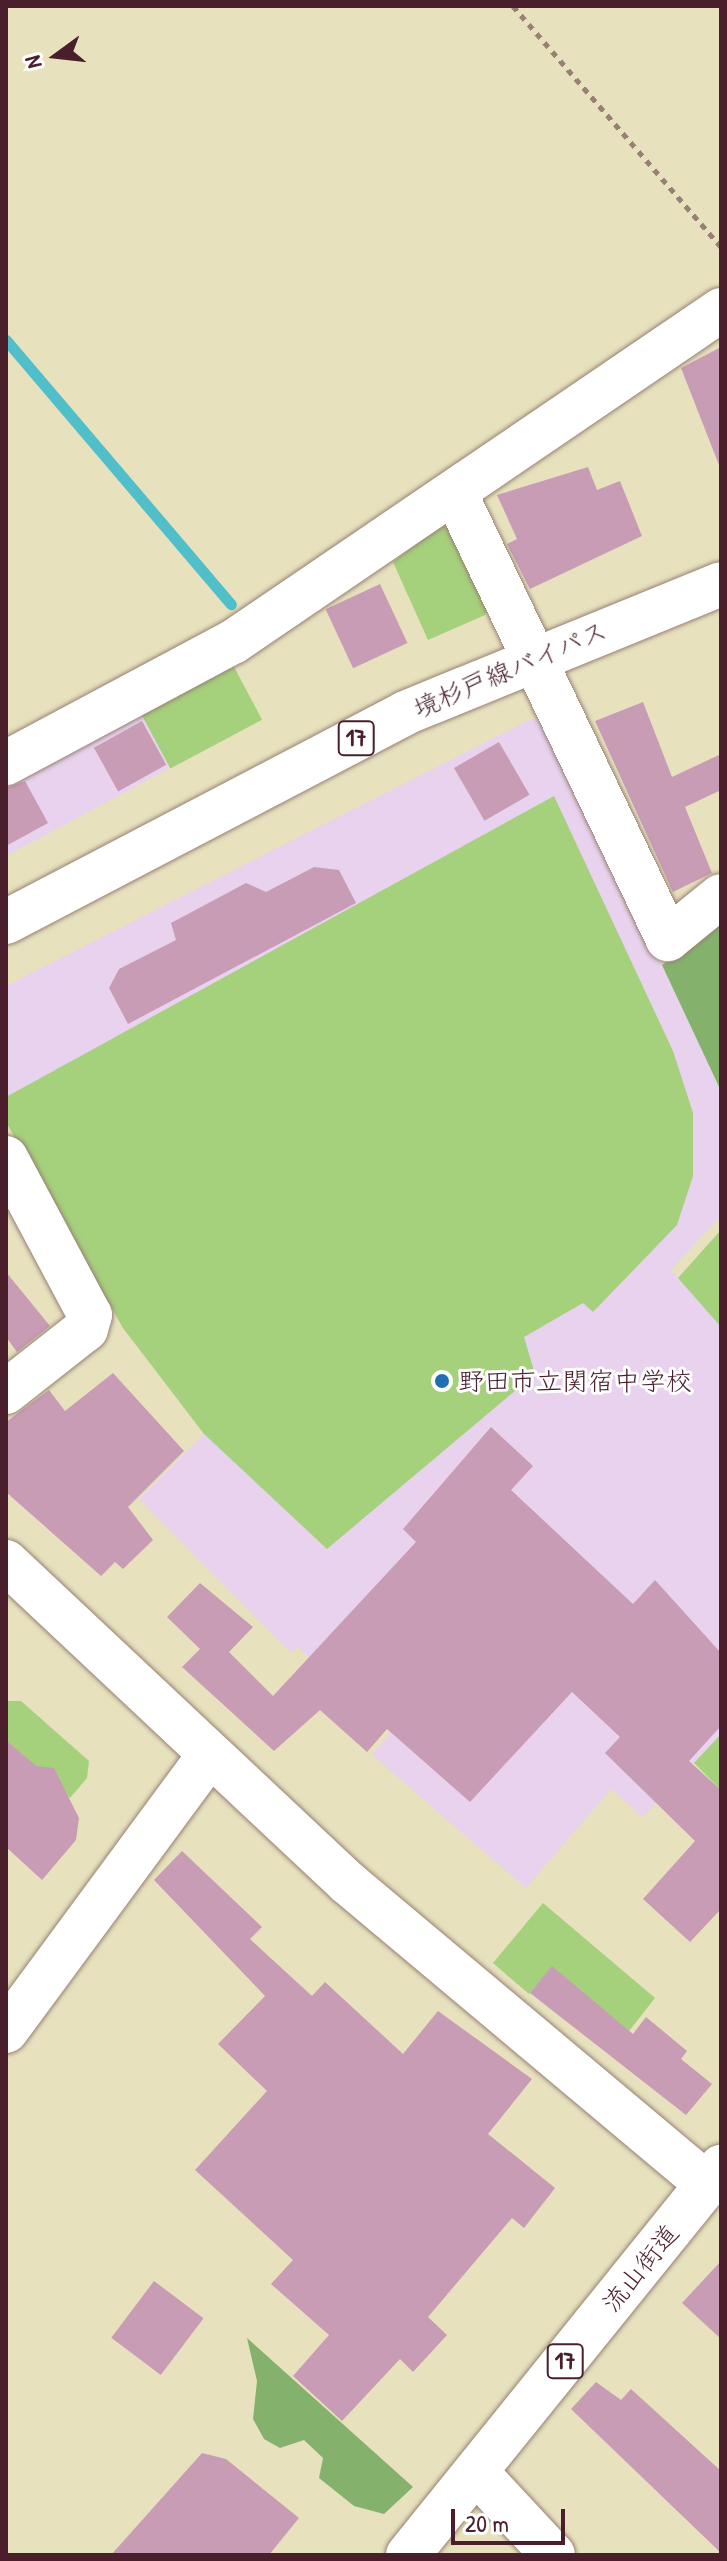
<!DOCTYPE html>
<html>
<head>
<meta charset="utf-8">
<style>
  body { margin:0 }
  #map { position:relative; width:727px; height:2561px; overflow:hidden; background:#e7e1be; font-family:"Patrick Hand","Klee One",sans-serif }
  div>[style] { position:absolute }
  .built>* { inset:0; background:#e8d2ee }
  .green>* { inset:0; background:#a5d07c; transform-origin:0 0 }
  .forest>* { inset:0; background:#84b26c }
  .stream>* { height:11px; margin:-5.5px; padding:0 5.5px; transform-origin:5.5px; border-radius:5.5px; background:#51bfc9 }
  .building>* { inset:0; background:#c99cb6; transform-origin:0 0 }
  .path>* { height:5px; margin-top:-2.5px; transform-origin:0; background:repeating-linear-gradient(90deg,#988074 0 6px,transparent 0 12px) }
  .roads { filter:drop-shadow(0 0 2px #988074) drop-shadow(0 0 2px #988074) }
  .minor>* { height:44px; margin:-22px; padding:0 22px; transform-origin:22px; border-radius:22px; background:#fff }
  .major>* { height:44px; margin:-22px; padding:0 22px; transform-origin:22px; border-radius:22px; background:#fff }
  .dots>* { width:22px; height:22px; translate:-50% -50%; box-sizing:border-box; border:4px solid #fff; border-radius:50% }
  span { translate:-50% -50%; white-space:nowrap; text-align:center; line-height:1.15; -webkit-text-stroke:6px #fff; paint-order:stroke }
  .shield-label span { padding:2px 6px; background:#fff; border:2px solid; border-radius:6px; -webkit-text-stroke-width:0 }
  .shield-label { font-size:24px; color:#4a1f2b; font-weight:700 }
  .street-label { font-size:26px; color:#4a1f2b }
  .poi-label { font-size:26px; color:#4a1f2b }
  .left { translate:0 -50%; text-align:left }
  .frame { position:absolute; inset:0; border:8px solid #4a1f2b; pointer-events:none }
  .north { position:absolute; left:16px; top:16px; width:80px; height:80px; -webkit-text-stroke:6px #fff; paint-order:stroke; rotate:255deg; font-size:22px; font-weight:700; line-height:32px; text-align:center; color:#4a1f2b }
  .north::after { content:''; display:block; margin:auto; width:28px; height:36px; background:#4a1f2b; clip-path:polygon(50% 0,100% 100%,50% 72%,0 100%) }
  .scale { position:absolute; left:451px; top:2509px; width:114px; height:36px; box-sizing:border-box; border:4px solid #4a1f2b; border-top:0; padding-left:10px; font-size:24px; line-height:28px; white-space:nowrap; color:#4a1f2b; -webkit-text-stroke:6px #fff; paint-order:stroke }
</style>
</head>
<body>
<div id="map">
  <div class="built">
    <i style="clip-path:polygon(141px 713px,170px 768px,6px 856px,6px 786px)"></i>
    <i style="clip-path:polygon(evenodd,531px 719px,550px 724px,721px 1091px,721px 1216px,671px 1270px,721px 1327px,721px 1734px,643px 1817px,611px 1789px,526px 1888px,372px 1755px,390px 1733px,298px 1647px,291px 1653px,139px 1499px,204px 1434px,123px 1328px,6px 1122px,6px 986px,531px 719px,382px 892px,279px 950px,135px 1027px,382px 892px)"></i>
  </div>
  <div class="green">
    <i style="clip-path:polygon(441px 526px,459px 531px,491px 599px,485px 615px,428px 640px,393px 562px)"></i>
    <i style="left:233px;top:665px;width:62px;height:104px;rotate:62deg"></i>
    <i style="clip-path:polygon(554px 796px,673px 1051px,693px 1113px,693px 1176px,677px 1225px,593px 1312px,583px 1303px,524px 1337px,535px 1374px,327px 1549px,204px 1434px,123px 1328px,6px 1122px,6px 1097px)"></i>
    <i style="clip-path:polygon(721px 1230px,721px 1327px,678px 1278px)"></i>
    <i style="clip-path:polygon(6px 1701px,21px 1701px,89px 1761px,87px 1778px,70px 1798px,6px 1740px)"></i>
    <i style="clip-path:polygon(721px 1734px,721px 1790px,694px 1763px)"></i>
    <i style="clip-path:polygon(543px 1903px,655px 1998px,629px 2031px,552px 1967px,529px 1994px,493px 1963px)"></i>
  </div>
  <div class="forest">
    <i style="clip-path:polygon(721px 924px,721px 1091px,662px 965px)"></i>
    <i style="clip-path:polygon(247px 2338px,413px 2487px,384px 2514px,354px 2506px,319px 2478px,323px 2458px,304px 2440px,280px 2448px,264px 2439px,253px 2419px,257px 2381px)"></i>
  </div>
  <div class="stream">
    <i style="left:6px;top:340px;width:347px;rotate:49.6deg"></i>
  </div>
  <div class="building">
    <i style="clip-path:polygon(721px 347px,721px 464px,719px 465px,681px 368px)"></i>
    <i style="clip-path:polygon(588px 467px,597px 490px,620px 481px,642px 536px,530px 589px,507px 544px,517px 539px,497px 495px)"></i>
    <i style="left:380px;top:584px;width:65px;height:60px;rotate:65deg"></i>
    <i style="clip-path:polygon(643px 702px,672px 777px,721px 754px,721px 790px,685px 807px,712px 873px,673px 892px,595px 721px)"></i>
    <i style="left:142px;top:721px;width:50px;height:55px;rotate:61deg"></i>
    <i style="left:499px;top:742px;width:61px;height:52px;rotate:60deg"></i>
    <i style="clip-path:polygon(25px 781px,48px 823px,6px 846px,6px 788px)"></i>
    <i style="clip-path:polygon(314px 867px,339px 870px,356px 903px,128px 1024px,109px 988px,119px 969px,176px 940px,171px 923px,246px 883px,266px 892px)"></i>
    <i style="clip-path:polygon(6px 1272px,50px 1326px,17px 1352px,6px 1337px)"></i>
    <i style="clip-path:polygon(113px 1373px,184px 1451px,128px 1507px,153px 1540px,123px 1569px,115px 1562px,101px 1576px,6px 1492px,6px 1422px,49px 1390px,65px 1411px)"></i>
    <i style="clip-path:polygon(491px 1427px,533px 1466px,511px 1490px,633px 1604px,655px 1580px,721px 1653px,721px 1726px,689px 1761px,721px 1790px,721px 1909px,690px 1942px,643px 1899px,695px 1841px,605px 1753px,620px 1737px,572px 1692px,470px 1802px,387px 1729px,367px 1752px,320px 1710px,274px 1751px,182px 1667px,200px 1649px,167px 1617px,200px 1583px,253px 1627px,229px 1652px,273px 1696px,416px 1542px,403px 1529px)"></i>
    <i style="clip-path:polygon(6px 1740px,36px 1766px,54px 1768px,79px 1818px,76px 1840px,42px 1880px,6px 1847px)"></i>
    <i style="clip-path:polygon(182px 1851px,262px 1927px,250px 1939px,312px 1996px,325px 1982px,403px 2054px,438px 2011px,532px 2079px,488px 2134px,555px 2188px,524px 2228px,512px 2218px,428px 2317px,447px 2335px,413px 2372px,400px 2359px,342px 2421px,293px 2376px,329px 2335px,271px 2284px,293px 2260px,195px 2170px,267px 2091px,218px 2044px,265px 1996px,154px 1880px)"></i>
    <i style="clip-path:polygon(552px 1966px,633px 2034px,646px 2017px,687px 2051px,681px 2059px,712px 2084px,686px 2115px,530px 1993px)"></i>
    <i style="clip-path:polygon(721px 2261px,721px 2339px,682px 2303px)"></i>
    <i style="left:154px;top:2281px;width:62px;height:71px;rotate:37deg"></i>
    <i style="clip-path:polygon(596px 2382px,621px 2400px,631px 2389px,721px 2471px,721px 2553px,571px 2409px)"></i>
    <i style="clip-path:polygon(202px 2453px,226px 2459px,299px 2518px,269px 2555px,111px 2555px)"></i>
  </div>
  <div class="path">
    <i style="left:513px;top:6px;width:318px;rotate:49.2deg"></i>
  </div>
  <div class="roads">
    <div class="minor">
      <i style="left:456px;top:495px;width:492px;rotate:64.5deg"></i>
      <i style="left:668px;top:939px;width:68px;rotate:-39.1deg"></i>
      <i style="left:6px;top:763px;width:257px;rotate:-28.1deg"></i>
      <i style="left:233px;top:642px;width:590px;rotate:-34.23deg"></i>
      <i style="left:6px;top:1158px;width:178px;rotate:61.9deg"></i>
      <i style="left:90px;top:1315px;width:15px;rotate:106deg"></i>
      <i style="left:86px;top:1329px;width:102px;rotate:141.8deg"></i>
      <i style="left:6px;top:1562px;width:469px;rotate:43.2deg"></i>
      <i style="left:348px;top:1883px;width:468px;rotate:40deg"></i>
      <i style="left:6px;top:2031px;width:342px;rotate:-53.6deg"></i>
      <i style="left:476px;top:2472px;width:113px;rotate:47.1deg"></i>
    </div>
    <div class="major">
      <i style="left:6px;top:922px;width:450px;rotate:-27.6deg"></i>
      <i style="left:405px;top:713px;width:341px;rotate:-22.2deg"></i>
      <i style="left:408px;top:2555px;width:499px;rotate:-51.1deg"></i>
    </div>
  </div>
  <div class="dots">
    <i style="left:442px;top:1381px;background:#1f6fb2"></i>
  </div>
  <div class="shield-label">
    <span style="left:356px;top:738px">17</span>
    <span style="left:565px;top:2361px">17</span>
  </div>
  <div class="street-label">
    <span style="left:510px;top:669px;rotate:-23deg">境杉戸線バイパス</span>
    <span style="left:640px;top:2268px;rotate:-51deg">流山街道</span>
  </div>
  <div class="poi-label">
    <span class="left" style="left:458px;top:1381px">野田市立関宿中学校</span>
  </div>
  <div class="frame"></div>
  <div class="north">N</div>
  <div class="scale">20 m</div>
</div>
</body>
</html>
